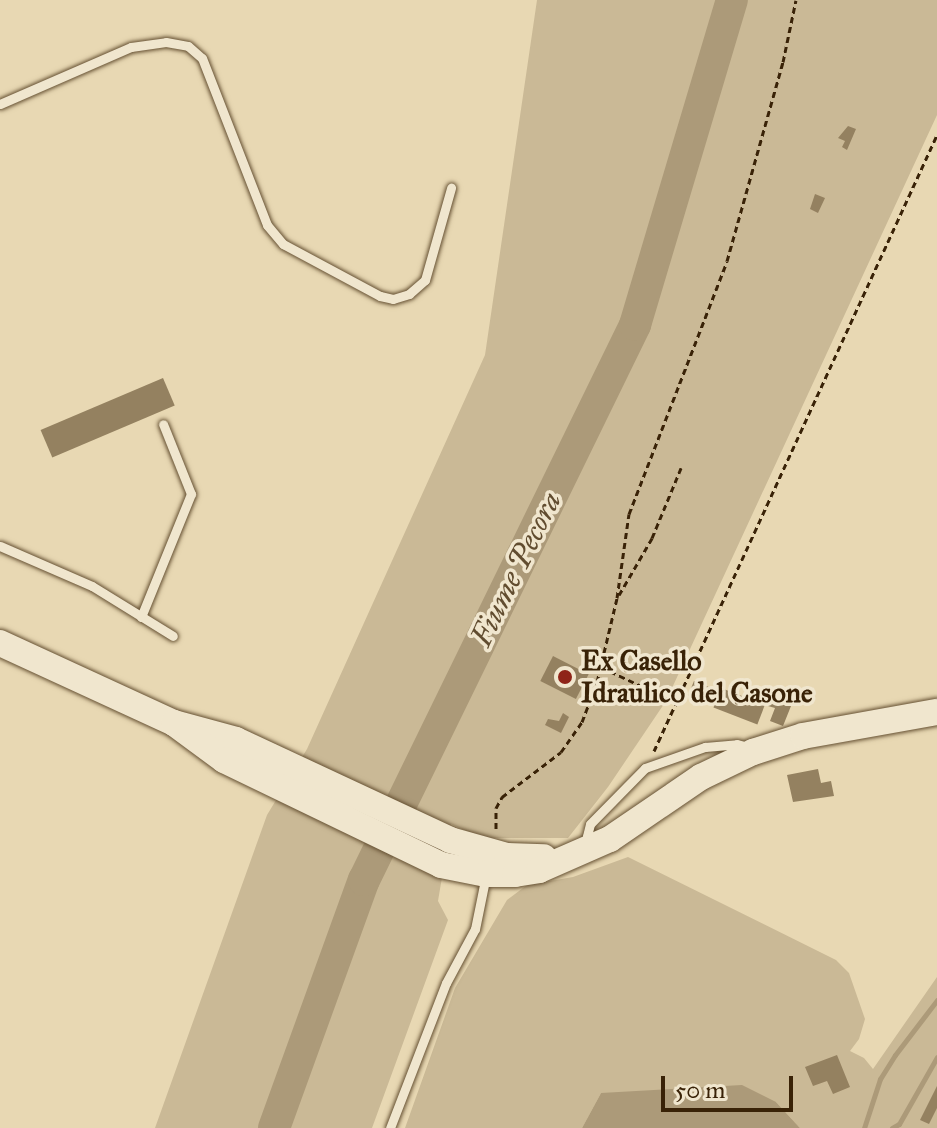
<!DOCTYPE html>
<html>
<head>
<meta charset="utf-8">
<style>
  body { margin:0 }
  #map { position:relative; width:937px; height:1128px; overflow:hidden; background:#e8d8b3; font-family:"IM FELL Great Primer",serif }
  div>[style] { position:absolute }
  .green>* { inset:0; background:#cab996 }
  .water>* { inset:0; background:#ac9a79 }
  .stream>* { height:5px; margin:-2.5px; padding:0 2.5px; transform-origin:2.5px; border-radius:2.5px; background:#ac9a79 }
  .river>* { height:32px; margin:-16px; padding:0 16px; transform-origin:16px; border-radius:16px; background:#ac9a79 }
  .building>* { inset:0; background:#948160; transform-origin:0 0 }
  .path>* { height:3px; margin-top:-1.5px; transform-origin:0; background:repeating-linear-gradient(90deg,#392207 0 6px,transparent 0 10px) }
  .roads { filter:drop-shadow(0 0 2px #655032) drop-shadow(0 0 2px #655032) }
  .lane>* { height:9px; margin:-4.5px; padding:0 4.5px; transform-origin:4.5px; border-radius:4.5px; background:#f0e6ce }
  .secondary>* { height:26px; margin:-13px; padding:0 13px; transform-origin:13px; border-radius:13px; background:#f0e6ce }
  .dots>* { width:22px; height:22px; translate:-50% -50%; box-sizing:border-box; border:4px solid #f0e6ce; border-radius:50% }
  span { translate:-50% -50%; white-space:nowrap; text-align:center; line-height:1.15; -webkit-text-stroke:7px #f0e6ce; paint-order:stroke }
  .poi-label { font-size:28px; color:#392207; font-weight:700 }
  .left { translate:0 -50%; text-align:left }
  .water-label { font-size:30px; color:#614c2f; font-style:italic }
  .scale { position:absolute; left:661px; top:1076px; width:132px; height:36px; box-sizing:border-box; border:4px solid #392207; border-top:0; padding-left:10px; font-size:24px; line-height:28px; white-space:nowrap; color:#392207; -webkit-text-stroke:6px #f0e6ce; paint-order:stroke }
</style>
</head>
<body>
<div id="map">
  <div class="green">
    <i style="clip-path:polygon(537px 0,937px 0,937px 115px,666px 701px,608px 787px,568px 838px,482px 838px,451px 824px,438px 901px,448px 920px,372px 1128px,155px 1128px,267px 815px,307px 749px,485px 355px)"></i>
    <i style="clip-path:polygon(628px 857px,836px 960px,849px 973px,865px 1019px,859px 1039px,850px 1051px,864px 1058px,873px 1069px,937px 977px,937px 1128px,800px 1128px,776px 1102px,601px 1093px,582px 1128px,405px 1128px,455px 988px,507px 900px,527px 885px,573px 877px)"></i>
  </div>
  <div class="water">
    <i style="clip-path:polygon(742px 1085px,776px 1102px,800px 1128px,582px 1128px,601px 1093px)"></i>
  </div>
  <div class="stream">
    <i style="left:864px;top:1128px;width:52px;rotate:-71.9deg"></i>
    <i style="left:880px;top:1079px;width:28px;rotate:-58deg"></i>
    <i style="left:895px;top:1055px;width:69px;rotate:-52.6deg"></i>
    <i style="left:892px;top:1128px;width:8px;rotate:-30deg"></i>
    <i style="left:899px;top:1124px;width:77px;rotate:-60.4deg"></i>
  </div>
  <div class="river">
    <i style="left:274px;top:1128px;width:264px;rotate:-70.1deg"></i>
    <i style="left:364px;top:880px;width:618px;rotate:-63.97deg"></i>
    <i style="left:635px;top:325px;width:339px;rotate:-73.4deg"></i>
  </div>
  <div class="building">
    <i style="clip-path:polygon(848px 126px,856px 129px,847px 150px,842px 147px,845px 141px,838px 138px)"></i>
    <i style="clip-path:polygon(815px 194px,825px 198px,818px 213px,810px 209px)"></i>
    <i style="left:163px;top:378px;width:30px;height:133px;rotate:67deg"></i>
    <i style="left:553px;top:656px;width:40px;height:28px;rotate:27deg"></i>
    <i style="left:694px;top:681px;width:24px;height:16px;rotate:22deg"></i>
    <i style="left:721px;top:688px;width:47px;height:21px;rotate:21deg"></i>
    <i style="clip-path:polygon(779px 696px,793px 701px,783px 726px,770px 721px,775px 708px,768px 706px,771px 699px,777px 701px)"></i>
    <i style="clip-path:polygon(563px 713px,569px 717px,561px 733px,545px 725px,548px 719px,559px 721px)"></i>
    <i style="clip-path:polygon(818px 769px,821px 783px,831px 781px,834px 796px,793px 802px,787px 775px)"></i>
    <i style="clip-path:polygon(837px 1055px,850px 1087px,833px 1094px,827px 1081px,813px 1086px,805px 1067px)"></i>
    <i style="clip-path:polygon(937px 1086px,937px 1108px,929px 1124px,920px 1120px)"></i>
  </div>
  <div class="path">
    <i style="left:619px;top:595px;width:66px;rotate:-59.9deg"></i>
    <i style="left:652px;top:538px;width:76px;rotate:-67.5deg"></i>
    <i style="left:601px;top:667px;width:80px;rotate:25.3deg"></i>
    <i style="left:654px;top:751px;width:678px;rotate:-65.33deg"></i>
    <i style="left:496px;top:829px;width:21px;rotate:-90deg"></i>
    <i style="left:496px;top:808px;width:13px;rotate:-61deg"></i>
    <i style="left:502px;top:797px;width:74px;rotate:-37.3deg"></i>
    <i style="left:561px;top:752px;width:37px;rotate:-55deg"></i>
    <i style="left:582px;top:722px;width:43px;rotate:-69.4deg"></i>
    <i style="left:597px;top:682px;width:86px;rotate:-76.6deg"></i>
    <i style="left:617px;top:598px;width:85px;rotate:-81.9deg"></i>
    <i style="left:629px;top:514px;width:271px;rotate:-68.8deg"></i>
    <i style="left:727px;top:261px;width:207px;rotate:-74.3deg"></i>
    <i style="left:783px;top:62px;width:63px;rotate:-78.2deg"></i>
  </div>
  <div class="roads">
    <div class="lane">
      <i style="left:0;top:104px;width:143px;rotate:-23.5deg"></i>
      <i style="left:131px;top:47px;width:35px;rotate:-8deg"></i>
      <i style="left:166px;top:42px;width:22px;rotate:10deg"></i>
      <i style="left:188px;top:46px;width:18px;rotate:41deg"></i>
      <i style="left:202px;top:58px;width:179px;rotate:68.7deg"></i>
      <i style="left:267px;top:225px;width:25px;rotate:50deg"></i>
      <i style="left:283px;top:244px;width:110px;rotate:28.2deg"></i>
      <i style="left:380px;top:296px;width:13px;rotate:13deg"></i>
      <i style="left:393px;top:299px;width:17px;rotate:-17deg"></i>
      <i style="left:409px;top:294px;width:21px;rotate:-41deg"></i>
      <i style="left:425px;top:280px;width:96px;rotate:-74.2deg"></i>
      <i style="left:0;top:546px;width:100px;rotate:23.5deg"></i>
      <i style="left:92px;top:586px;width:95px;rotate:31.7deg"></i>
      <i style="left:141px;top:617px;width:133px;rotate:-67.9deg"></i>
      <i style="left:191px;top:494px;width:75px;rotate:-111.8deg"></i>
      <i style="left:590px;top:846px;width:10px;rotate:-107deg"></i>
      <i style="left:587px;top:836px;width:12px;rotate:-76deg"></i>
      <i style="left:590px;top:824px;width:78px;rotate:-45.5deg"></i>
      <i style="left:645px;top:768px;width:64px;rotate:-19.3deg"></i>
      <i style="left:705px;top:747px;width:32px;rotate:-5deg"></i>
      <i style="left:737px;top:744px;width:11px;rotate:15deg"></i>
      <i style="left:390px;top:1128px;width:155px;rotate:-68.9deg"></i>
      <i style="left:446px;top:983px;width:61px;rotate:-61.8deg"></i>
      <i style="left:475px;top:929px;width:55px;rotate:-78.5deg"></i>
    </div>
    <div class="secondary">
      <i style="left:0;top:643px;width:192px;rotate:24.7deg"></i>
      <i style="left:174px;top:723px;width:64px;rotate:15.3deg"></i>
      <i style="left:236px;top:740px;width:236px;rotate:25deg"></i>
      <i style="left:450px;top:840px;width:59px;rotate:15.7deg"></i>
      <i style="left:507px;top:856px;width:37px;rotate:2deg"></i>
      <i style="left:174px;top:723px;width:62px;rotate:36.5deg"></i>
      <i style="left:224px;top:760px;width:241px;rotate:25.8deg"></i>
      <i style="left:441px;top:865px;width:46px;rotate:11.3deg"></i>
      <i style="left:486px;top:874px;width:29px"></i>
      <i style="left:515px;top:874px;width:24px;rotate:-9deg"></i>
      <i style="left:539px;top:870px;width:77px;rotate:-23.6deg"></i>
      <i style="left:610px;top:839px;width:110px;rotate:-34.3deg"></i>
      <i style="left:701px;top:777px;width:58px;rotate:-25.7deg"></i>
      <i style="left:753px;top:752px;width:52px;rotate:-17.7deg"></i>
      <i style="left:803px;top:736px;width:136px;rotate:-10.2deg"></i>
    </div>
  </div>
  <div class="dots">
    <i style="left:565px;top:677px;background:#8f2418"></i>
  </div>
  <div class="poi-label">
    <span class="left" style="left:581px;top:677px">Ex Casello<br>Idraulico del Casone</span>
  </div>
  <div class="water-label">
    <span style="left:516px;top:569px;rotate:-64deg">Fiume Pecora</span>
  </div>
  <div class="scale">50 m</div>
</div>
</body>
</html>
